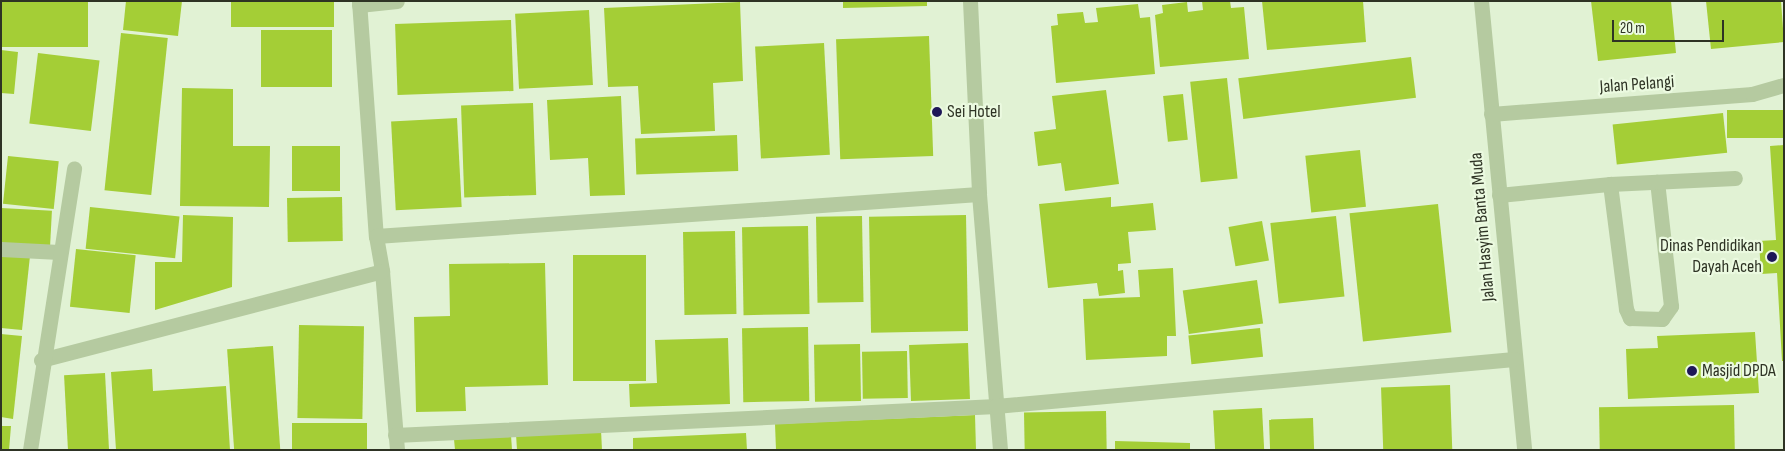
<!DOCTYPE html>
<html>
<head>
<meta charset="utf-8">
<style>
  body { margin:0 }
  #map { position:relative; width:1785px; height:451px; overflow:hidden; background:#e1f2d4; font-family:"Sofia Sans Condensed",sans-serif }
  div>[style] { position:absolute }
  .building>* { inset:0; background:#a4ce36; transform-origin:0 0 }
  .minor>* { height:15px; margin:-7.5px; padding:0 7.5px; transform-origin:7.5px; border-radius:7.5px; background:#b5caa0 }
  .dots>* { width:14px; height:14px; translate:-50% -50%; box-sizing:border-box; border:2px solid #ebfae0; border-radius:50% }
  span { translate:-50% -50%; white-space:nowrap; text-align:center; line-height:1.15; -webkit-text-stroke:4.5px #ebfae0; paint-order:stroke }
  .street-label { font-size:18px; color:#2e3324 }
  .poi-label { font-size:18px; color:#2e3324 }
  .left { translate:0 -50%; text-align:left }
  .right { translate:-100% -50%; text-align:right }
  .frame { position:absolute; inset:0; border:2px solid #2e3324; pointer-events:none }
  .scale { position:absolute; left:1612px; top:20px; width:112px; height:22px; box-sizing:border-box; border:2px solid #2e3324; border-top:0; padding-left:6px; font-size:15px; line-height:18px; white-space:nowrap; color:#2e3324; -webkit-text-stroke:4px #ebfae0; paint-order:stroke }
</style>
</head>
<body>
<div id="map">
  <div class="building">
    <i style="left:1px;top:1px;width:87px;height:46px"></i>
    <i style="clip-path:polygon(126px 1px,182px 1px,178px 36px,123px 30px)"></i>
    <i style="left:231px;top:1px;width:103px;height:26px"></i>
    <i style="clip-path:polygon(843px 1px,927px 1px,927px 6px,843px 8px)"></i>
    <i style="clip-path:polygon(1202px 1px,1230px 1px,1231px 8px,1244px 7px,1249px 59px,1160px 67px,1155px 15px,1163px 13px,1162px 5px,1187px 2px,1188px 12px,1203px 10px)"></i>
    <i style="clip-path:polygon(1262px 1px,1363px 1px,1366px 42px,1267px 50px)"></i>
    <i style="clip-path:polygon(1591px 1px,1671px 1px,1676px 53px,1598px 61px)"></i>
    <i style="clip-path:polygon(1706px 1px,1781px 1px,1784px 42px,1711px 49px)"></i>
    <i style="clip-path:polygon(740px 2px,743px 81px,713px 83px,715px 131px,641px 134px,638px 86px,608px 87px,604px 8px)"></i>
    <i style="clip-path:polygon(1138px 4px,1140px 18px,1150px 17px,1155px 74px,1056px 83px,1051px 26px,1058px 25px,1057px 14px,1083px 12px,1085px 23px,1098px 22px,1096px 8px)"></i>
    <i style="left:589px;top:10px;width:75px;height:74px;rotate:87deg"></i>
    <i style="left:511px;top:20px;width:71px;height:116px;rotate:88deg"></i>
    <i style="left:261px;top:30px;width:71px;height:57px"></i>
    <i style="left:121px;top:33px;width:47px;height:158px;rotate:6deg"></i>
    <i style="left:929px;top:36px;width:120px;height:93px;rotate:88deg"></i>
    <i style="left:824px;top:43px;width:112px;height:69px;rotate:87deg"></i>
    <i style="clip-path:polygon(1px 50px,18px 52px,14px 94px,1px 93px)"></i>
    <i style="left:38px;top:53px;width:62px;height:71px;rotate:7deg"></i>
    <i style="left:1411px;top:57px;width:41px;height:174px;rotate:83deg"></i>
    <i style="left:1227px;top:78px;width:101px;height:37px;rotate:84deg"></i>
    <i style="clip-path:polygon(182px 88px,233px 89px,233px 146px,270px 146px,269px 207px,180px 206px)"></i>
    <i style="clip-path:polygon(1106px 90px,1119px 184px,1065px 191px,1061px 163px,1038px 166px,1034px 132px,1056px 129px,1052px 96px)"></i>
    <i style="left:1183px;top:94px;width:46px;height:20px;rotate:84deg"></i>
    <i style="clip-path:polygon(621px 96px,625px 195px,590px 196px,588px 158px,550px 160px,547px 100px)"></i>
    <i style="left:533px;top:103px;width:92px;height:72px;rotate:88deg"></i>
    <i style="left:1784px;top:110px;width:28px;height:57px;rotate:90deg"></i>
    <i style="left:1723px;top:113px;width:40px;height:111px;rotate:84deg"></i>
    <i style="left:457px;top:118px;width:89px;height:66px;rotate:87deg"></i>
    <i style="left:737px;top:135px;width:36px;height:102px;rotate:88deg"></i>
    <i style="clip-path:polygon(1784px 145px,1784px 361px,1782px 361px,1777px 273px,1761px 274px,1759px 241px,1776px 240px,1770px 146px)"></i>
    <i style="left:292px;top:146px;width:48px;height:45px"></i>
    <i style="left:1360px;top:150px;width:57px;height:55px;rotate:84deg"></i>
    <i style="left:8px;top:156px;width:51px;height:48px;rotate:6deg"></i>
    <i style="left:342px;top:197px;width:44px;height:55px;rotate:89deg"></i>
    <i style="clip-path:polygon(1111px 197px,1111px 207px,1153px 203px,1156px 230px,1128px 232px,1131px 263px,1118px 264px,1118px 271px,1123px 270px,1125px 293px,1099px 296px,1097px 283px,1048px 288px,1039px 204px)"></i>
    <i style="left:1438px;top:204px;width:129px;height:89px;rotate:84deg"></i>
    <i style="left:90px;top:207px;width:90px;height:42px;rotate:6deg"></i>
    <i style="left:1px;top:208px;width:51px;height:38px;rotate:3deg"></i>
    <i style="clip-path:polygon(183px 215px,233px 217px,232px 287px,155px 310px,155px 262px,182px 262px)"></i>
    <i style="left:966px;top:215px;width:116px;height:97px;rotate:89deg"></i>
    <i style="left:862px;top:216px;width:86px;height:46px;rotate:89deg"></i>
    <i style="left:1336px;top:216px;width:81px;height:66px;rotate:84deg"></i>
    <i style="left:1262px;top:221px;width:40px;height:34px;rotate:80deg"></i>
    <i style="left:808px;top:226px;width:88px;height:66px;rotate:89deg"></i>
    <i style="left:735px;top:231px;width:83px;height:52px;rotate:89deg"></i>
    <i style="left:76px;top:249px;width:60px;height:58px;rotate:6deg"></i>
    <i style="clip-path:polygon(1px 253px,30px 256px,22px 330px,1px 328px)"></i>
    <i style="left:573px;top:255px;width:73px;height:126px"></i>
    <i style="clip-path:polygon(545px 263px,548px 385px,465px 387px,466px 411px,416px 412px,414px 317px,450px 316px,449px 264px)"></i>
    <i style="clip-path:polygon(1173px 268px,1176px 336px,1167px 336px,1167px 356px,1086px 360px,1083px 299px,1140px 297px,1138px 270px)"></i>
    <i style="left:1257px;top:280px;width:44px;height:75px;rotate:82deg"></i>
    <i style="left:299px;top:325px;width:65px;height:93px;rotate:1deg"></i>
    <i style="left:808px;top:327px;width:74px;height:66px;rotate:89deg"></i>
    <i style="left:1260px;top:328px;width:29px;height:72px;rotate:84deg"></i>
    <i style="clip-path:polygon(1755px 332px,1759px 393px,1628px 399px,1626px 349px,1658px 348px,1657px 336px)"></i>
    <i style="clip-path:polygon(1px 334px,22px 336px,13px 419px,1px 417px)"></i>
    <i style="clip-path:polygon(728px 338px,730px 404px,630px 407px,629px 384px,657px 383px,655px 340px)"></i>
    <i style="left:968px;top:343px;width:56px;height:59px;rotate:88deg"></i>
    <i style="left:860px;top:344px;width:57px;height:46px;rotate:89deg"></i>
    <i style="left:273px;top:346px;width:104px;height:46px;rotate:86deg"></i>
    <i style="left:907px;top:351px;width:47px;height:45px;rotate:89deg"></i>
    <i style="clip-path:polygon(152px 369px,153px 391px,226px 386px,230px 450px,116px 450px,111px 372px)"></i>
    <i style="left:105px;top:373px;width:77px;height:41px;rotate:87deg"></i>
    <i style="left:1450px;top:385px;width:65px;height:69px;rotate:88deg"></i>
    <i style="left:1734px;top:405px;width:45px;height:135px;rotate:89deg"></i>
    <i style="left:1262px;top:408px;width:42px;height:49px;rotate:87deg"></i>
    <i style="left:1106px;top:411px;width:39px;height:82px;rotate:89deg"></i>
    <i style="clip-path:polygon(975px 415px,976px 450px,776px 450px,775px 424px)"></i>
    <i style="left:1313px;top:418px;width:32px;height:44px;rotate:88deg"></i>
    <i style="left:292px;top:423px;width:75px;height:27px"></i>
    <i style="clip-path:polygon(1px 426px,11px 426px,9px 450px,1px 450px)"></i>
    <i style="clip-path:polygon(601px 430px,602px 450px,517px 450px,516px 434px)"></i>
    <i style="clip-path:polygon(746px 433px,747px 450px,633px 450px,633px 438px)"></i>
    <i style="clip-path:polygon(511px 435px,512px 450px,455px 450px,454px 439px)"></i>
    <i style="clip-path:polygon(1115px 441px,1190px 443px,1190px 450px,1115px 450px)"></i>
  </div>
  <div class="minor">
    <i style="left:359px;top:1px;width:236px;rotate:85.9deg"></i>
    <i style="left:376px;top:236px;width:36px;rotate:80deg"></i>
    <i style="left:382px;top:271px;width:180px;rotate:85.2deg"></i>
    <i style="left:970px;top:1px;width:193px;rotate:87.3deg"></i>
    <i style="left:979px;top:194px;width:257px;rotate:85.3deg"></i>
    <i style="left:1481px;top:1px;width:451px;rotate:84.5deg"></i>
    <i style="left:359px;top:5px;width:38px;rotate:-6deg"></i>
    <i style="left:1491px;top:114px;width:262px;rotate:-4.4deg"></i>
    <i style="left:1752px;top:94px;width:33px;rotate:-16deg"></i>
    <i style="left:1610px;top:184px;width:126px;rotate:82.7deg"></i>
    <i style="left:1626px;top:309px;width:10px;rotate:66deg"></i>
    <i style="left:1630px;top:318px;width:32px;rotate:2deg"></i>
    <i style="left:1662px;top:319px;width:16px;rotate:-55deg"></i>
    <i style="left:1671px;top:306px;width:125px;rotate:-96.4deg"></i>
    <i style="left:1499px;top:195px;width:112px;rotate:-5.7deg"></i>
    <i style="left:1610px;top:184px;width:125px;rotate:-2.7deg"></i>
    <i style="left:376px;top:236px;width:604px;rotate:-3.98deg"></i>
    <i style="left:1px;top:249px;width:58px;rotate:3deg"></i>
    <i style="left:41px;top:360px;width:352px;rotate:-14.6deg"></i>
    <i style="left:395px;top:435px;width:602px;rotate:-2.76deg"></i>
    <i style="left:996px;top:406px;width:520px;rotate:-5.18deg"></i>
    <i style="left:30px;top:450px;width:285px;rotate:-81.1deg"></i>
  </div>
  <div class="dots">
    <i style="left:937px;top:112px;background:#1e1757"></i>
    <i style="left:1772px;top:257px;background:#1e1757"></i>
    <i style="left:1692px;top:371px;background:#1e1757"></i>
  </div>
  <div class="street-label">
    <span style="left:1637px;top:85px;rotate:-4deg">Jalan Pelangi</span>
    <span style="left:1483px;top:227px;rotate:-95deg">Jalan Hasyim Banta Muda</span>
  </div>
  <div class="poi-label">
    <span class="left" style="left:947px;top:112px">Sei Hotel</span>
    <span class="right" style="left:1762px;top:257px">Dinas Pendidikan<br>Dayah Aceh</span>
    <span class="left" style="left:1702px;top:371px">Masjid DPDA</span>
  </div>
  <div class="frame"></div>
  <div class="scale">20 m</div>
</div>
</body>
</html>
